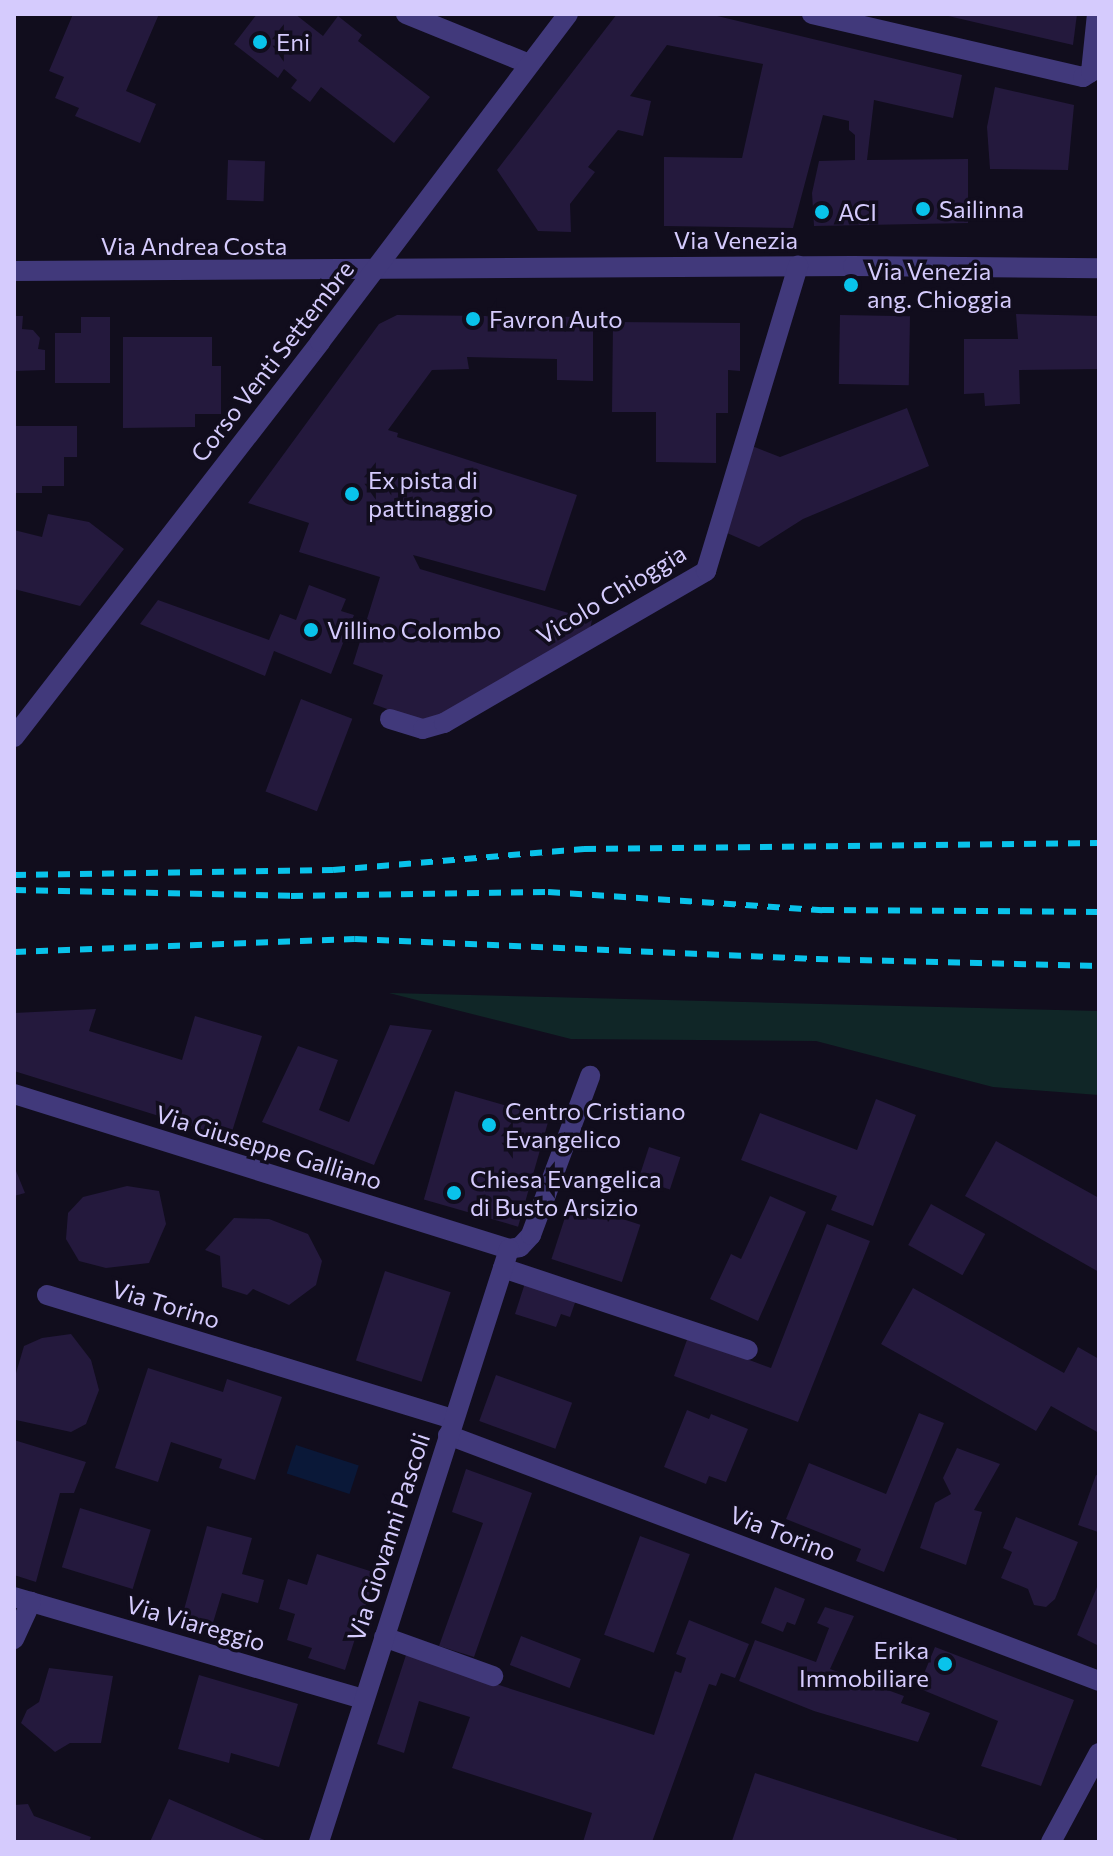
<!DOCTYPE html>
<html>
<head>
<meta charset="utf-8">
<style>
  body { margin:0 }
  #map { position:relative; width:1113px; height:1856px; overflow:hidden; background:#110d1d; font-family:Commissioner,sans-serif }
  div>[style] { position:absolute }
  .green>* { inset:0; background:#102627 }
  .water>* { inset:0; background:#0a1838; transform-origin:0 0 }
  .building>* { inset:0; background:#24193d; transform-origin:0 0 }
  .minor>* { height:20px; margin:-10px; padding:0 10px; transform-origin:10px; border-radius:10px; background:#41397b }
  .rail>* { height:6px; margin-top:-3px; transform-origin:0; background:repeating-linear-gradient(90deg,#09c3eb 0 12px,transparent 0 22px) }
  .dots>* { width:22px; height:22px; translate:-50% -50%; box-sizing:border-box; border:4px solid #110d1d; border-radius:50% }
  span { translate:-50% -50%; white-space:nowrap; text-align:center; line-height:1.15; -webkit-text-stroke:7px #110d1d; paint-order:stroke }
  .poi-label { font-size:24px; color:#d5cbfd }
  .left { translate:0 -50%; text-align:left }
  .right { translate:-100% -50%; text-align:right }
  .street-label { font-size:24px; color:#d5cbfd }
  .frame { position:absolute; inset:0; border:16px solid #d5cbfd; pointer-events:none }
</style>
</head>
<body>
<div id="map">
  <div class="green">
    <i style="clip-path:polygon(389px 993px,1099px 1011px,1099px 1095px,993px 1087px,816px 1041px,571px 1039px)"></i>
  </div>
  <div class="water">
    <i style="left:296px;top:1445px;width:66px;height:30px;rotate:18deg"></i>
  </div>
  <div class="building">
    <i style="clip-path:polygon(73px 14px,159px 14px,126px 91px,156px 104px,140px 143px,75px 116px,79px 108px,55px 98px,64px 77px,49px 71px)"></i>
    <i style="clip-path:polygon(257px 14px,295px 14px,323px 36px,338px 16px,362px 35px,358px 41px,430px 97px,394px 143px,321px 87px,310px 102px,291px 88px,297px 80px,284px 69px,278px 78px,234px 44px)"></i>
    <i style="clip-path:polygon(617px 14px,709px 14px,962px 75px,953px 118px,874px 100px,867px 160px,968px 159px,968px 223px,814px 226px,812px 193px,819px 161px,855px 160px,855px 135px,849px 130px,849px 121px,823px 115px,793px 228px,664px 226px,664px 157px,742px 158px,763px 64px,667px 45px,630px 96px,651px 101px,643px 136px,618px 130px,588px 167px,595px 172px,570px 204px,571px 232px,538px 231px,497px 170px)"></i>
    <i style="clip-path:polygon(944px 14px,1077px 14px,1073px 45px,944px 15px)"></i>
    <i style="clip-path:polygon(995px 87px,1074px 105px,1068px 170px,990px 169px,987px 127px)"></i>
    <i style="left:228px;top:160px;width:37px;height:40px;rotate:2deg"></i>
    <i style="clip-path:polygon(1016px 314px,1099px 316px,1099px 369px,1019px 370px,1020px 404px,985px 406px,984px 393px,964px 394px,964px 339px,1018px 339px)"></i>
    <i style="clip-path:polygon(397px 315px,593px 317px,593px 381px,557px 380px,557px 359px,467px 357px,469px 369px,432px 370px,388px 430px,398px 433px,397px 437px,577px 495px,545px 591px,413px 555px,420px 569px,592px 620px,590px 629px,437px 718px,418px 720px,373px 704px,383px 675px,353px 664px,380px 577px,299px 552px,309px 523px,248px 503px,379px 324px)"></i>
    <i style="left:840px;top:315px;width:70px;height:69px;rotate:1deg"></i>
    <i style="clip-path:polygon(14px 316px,23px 316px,22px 329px,33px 330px,40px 338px,38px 349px,45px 350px,45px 370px,14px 371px)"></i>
    <i style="clip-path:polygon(81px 317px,110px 317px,110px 383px,55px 383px,55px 333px,81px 333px)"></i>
    <i style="clip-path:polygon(613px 322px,740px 323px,740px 371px,728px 370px,728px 413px,716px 413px,716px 463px,656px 462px,656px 412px,612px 412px)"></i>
    <i style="clip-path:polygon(123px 337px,212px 337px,212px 366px,221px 366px,221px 414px,195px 414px,195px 427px,123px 428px)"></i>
    <i style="clip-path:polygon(907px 408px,929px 466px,803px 519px,759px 547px,727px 533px,752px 446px,780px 457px)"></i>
    <i style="clip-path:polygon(14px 426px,77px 426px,77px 457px,64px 457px,64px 486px,42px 486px,42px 493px,14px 493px)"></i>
    <i style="clip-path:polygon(48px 514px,89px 522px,124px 549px,80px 606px,14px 589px,14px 530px,42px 537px)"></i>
    <i style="clip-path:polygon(309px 585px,346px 599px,341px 611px,354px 615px,331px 674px,274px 651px,265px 676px,140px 624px,158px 600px,269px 640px,280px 614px,296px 620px)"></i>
    <i style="left:301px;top:699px;width:55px;height:99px;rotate:21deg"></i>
    <i style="clip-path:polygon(96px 1009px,89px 1031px,182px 1060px,195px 1016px,262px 1036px,230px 1138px,14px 1071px,14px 1013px)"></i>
    <i style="clip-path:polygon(390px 1025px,432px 1030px,374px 1165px,262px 1122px,298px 1046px,338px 1060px,319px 1110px,349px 1122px)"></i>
    <i style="left:455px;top:1091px;width:98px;height:113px;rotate:16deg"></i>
    <i style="clip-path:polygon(876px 1099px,916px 1115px,873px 1226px,831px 1210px,837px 1196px,741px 1160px,760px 1113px,857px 1150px)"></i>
    <i style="clip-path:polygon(996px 1141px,1099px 1198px,1099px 1272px,965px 1196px)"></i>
    <i style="left:649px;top:1147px;width:33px;height:34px;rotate:18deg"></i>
    <i style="clip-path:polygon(14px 1166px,25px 1193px,14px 1196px)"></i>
    <i style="clip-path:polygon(127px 1186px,159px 1191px,166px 1224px,149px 1263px,106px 1268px,79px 1261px,66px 1239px,68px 1213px,83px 1197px)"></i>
    <i style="clip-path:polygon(770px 1196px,806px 1212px,758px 1321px,710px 1299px,731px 1254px,741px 1259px)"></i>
    <i style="left:570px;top:1202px;width:74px;height:60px;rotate:18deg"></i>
    <i style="left:931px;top:1204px;width:62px;height:47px;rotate:29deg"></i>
    <i style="clip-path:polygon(234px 1218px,269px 1219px,308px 1234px,322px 1261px,316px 1285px,289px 1305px,253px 1289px,247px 1295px,222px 1287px,220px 1256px,205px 1250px)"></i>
    <i style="clip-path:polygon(827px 1224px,870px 1241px,798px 1422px,674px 1376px,688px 1337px,771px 1368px)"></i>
    <i style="left:385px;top:1271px;width:69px;height:94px;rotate:18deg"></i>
    <i style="clip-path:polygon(526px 1280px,577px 1297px,570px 1317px,561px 1314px,556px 1327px,515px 1314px)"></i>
    <i style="clip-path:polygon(913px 1288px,1064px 1373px,1078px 1347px,1099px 1359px,1099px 1433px,1051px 1406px,1036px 1431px,881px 1344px)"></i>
    <i style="clip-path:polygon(71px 1334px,91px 1360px,99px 1390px,86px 1424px,71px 1432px,16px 1420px,14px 1380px,24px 1346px,42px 1338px)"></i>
    <i style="clip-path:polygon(148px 1368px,223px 1392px,227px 1379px,282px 1397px,255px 1480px,219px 1468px,222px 1459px,171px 1442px,158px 1482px,115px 1468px)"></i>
    <i style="left:496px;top:1375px;width:81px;height:49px;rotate:20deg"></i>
    <i style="clip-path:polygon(687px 1410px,709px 1419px,711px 1414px,748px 1429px,726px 1482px,709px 1476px,706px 1484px,664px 1467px)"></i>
    <i style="clip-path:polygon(919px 1413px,944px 1423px,884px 1572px,856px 1561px,861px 1549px,786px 1519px,809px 1463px,886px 1494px)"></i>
    <i style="clip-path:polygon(14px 1440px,86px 1462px,74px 1493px,60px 1493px,36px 1582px,14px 1575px)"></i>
    <i style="clip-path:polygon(957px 1448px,1000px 1464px,974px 1510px,982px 1512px,966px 1565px,920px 1548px,935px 1503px,951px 1494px,943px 1478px)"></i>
    <i style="clip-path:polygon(466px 1469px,532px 1493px,474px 1657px,439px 1646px,483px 1523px,452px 1512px)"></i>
    <i style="clip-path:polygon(1096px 1475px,1099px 1476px,1098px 1532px,1078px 1525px)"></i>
    <i style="left:80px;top:1508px;width:74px;height:62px;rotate:17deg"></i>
    <i style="clip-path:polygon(1016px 1517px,1078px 1542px,1055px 1599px,1046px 1607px,1034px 1605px,1028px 1589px,1001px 1578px,1012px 1552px,1003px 1548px)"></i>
    <i style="clip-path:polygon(207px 1526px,252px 1538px,242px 1574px,264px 1580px,258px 1603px,222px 1593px,212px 1626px,182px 1617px)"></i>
    <i style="left:640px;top:1536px;width:53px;height:105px;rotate:20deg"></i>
    <i style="clip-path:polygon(317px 1554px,376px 1573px,345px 1670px,308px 1658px,312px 1648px,287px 1640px,295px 1614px,279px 1609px,288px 1579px,307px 1585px)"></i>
    <i style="clip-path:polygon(775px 1587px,805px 1599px,795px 1625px,787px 1622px,783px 1632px,761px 1623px)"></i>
    <i style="clip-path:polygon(1097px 1587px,1099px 1587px,1099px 1646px,1077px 1635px)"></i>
    <i style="clip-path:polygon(825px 1607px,854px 1616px,830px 1669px,904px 1696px,901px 1703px,930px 1713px,918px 1742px,814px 1711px,739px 1681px,755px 1640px,816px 1662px,829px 1628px,817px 1623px)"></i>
    <i style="clip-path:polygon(689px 1620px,749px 1644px,735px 1678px,721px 1673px,716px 1686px,709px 1684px,652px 1842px,583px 1842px,592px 1813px,452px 1768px,470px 1717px,419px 1701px,404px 1753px,377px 1744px,406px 1655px,654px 1735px,675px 1671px,681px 1673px,686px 1658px,676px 1654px)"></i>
    <i style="left:521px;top:1636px;width:64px;height:31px;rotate:21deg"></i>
    <i style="clip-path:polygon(935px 1647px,1074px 1700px,1041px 1786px,981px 1766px,998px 1721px,918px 1688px)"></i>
    <i style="clip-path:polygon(49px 1668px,113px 1676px,101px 1743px,70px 1743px,55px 1752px,21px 1723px,27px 1710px,39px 1702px)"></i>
    <i style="clip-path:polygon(199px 1675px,298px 1704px,279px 1767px,231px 1753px,229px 1763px,178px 1749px)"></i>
    <i style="clip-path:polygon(755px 1773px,957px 1839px,956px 1842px,732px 1841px)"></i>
    <i style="clip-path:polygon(169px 1799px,269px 1842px,150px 1842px)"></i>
    <i style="clip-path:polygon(28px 1804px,34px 1816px,91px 1837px,89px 1842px,14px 1842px,14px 1805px)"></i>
  </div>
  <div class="minor">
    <i style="left:406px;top:14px;width:133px;rotate:22.1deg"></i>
    <i style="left:812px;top:14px;width:278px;rotate:13.1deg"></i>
    <i style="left:1083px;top:77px;width:9px;rotate:-32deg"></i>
    <i style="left:1091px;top:72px;width:58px;rotate:-84.1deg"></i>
    <i style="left:14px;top:271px;width:839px;rotate:-0.34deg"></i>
    <i style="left:853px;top:266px;width:246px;rotate:0.5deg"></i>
    <i style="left:390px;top:719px;width:34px;rotate:17deg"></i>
    <i style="left:423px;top:729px;width:22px;rotate:-16deg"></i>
    <i style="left:444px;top:723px;width:303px;rotate:-30.1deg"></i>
    <i style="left:706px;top:571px;width:319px;rotate:-73.2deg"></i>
    <i style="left:14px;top:737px;width:500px;rotate:-52.2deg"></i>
    <i style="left:320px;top:342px;width:411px;rotate:-52.9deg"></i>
    <i style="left:14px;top:1094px;width:519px;rotate:17.39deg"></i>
    <i style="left:509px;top:1249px;width:11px;rotate:-10deg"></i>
    <i style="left:520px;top:1247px;width:16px;rotate:-47deg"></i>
    <i style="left:531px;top:1235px;width:170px;rotate:-69.6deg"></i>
    <i style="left:503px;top:1268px;width:258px;rotate:18.5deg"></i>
    <i style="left:47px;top:1295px;width:425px;rotate:17deg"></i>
    <i style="left:448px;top:1435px;width:696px;rotate:20.7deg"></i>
    <i style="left:14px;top:1597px;width:364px;rotate:16.3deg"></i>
    <i style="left:384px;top:1637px;width:116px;rotate:19.7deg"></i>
    <i style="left:14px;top:1639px;width:41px;rotate:-65.3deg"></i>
    <i style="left:319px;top:1842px;width:623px;rotate:-72.23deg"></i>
    <i style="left:1051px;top:1842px;width:101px;rotate:-61.7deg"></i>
  </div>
  <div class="rail">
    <i style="left:14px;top:875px;width:319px;rotate:-0.9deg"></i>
    <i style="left:333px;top:870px;width:252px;rotate:-4.8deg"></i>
    <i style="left:584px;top:849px;width:515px;rotate:-0.67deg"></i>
    <i style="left:14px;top:890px;width:277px;rotate:1.2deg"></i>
    <i style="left:291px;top:896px;width:257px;rotate:-0.9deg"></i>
    <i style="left:548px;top:892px;width:275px;rotate:3.8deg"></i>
    <i style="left:822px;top:910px;width:277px;rotate:0.4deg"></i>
    <i style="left:14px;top:952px;width:341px;rotate:-2.2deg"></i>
    <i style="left:355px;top:939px;width:461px;rotate:2.5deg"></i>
    <i style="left:816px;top:959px;width:283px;rotate:1.4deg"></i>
  </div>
  <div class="dots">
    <i style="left:260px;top:42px;background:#09c3eb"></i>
    <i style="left:923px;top:209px;background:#09c3eb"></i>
    <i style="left:822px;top:212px;background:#09c3eb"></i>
    <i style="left:851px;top:285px;background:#09c3eb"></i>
    <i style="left:473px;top:319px;background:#09c3eb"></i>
    <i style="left:352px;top:494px;background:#09c3eb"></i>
    <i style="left:311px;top:630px;background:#09c3eb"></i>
    <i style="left:489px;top:1125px;background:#09c3eb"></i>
    <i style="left:454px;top:1193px;background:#09c3eb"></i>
    <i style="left:945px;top:1664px;background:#09c3eb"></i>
  </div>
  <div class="poi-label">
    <span class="left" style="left:276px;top:42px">Eni</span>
    <span class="left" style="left:939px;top:209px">Sailinna</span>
    <span class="left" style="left:838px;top:212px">ACI</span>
    <span class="left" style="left:867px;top:285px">Via Venezia<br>ang. Chioggia</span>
    <span class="left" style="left:489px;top:319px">Favron Auto</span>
    <span class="left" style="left:368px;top:494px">Ex pista di<br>pattinaggio</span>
    <span class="left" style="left:327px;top:630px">Villino Colombo</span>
    <span class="left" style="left:505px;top:1125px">Centro Cristiano<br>Evangelico</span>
    <span class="left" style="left:470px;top:1193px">Chiesa Evangelica<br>di Busto Arsizio</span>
    <span class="right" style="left:929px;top:1664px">Erika<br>Immobiliare</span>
  </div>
  <div class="street-label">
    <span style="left:736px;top:240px">Via Venezia</span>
    <span style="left:194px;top:246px">Via Andrea Costa</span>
    <span style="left:272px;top:361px;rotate:-52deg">Corso Venti Settembre</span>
    <span style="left:611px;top:594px;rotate:-31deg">Vicolo Chioggia</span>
    <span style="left:269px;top:1147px;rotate:17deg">Via Giuseppe Galliano</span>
    <span style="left:166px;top:1304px;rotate:17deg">Via Torino</span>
    <span style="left:783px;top:1533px;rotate:21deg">Via Torino</span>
    <span style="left:388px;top:1537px;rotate:-72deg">Via Giovanni Pascoli</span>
    <span style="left:196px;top:1623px;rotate:16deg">Via Viareggio</span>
  </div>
  <div class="frame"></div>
</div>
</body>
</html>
